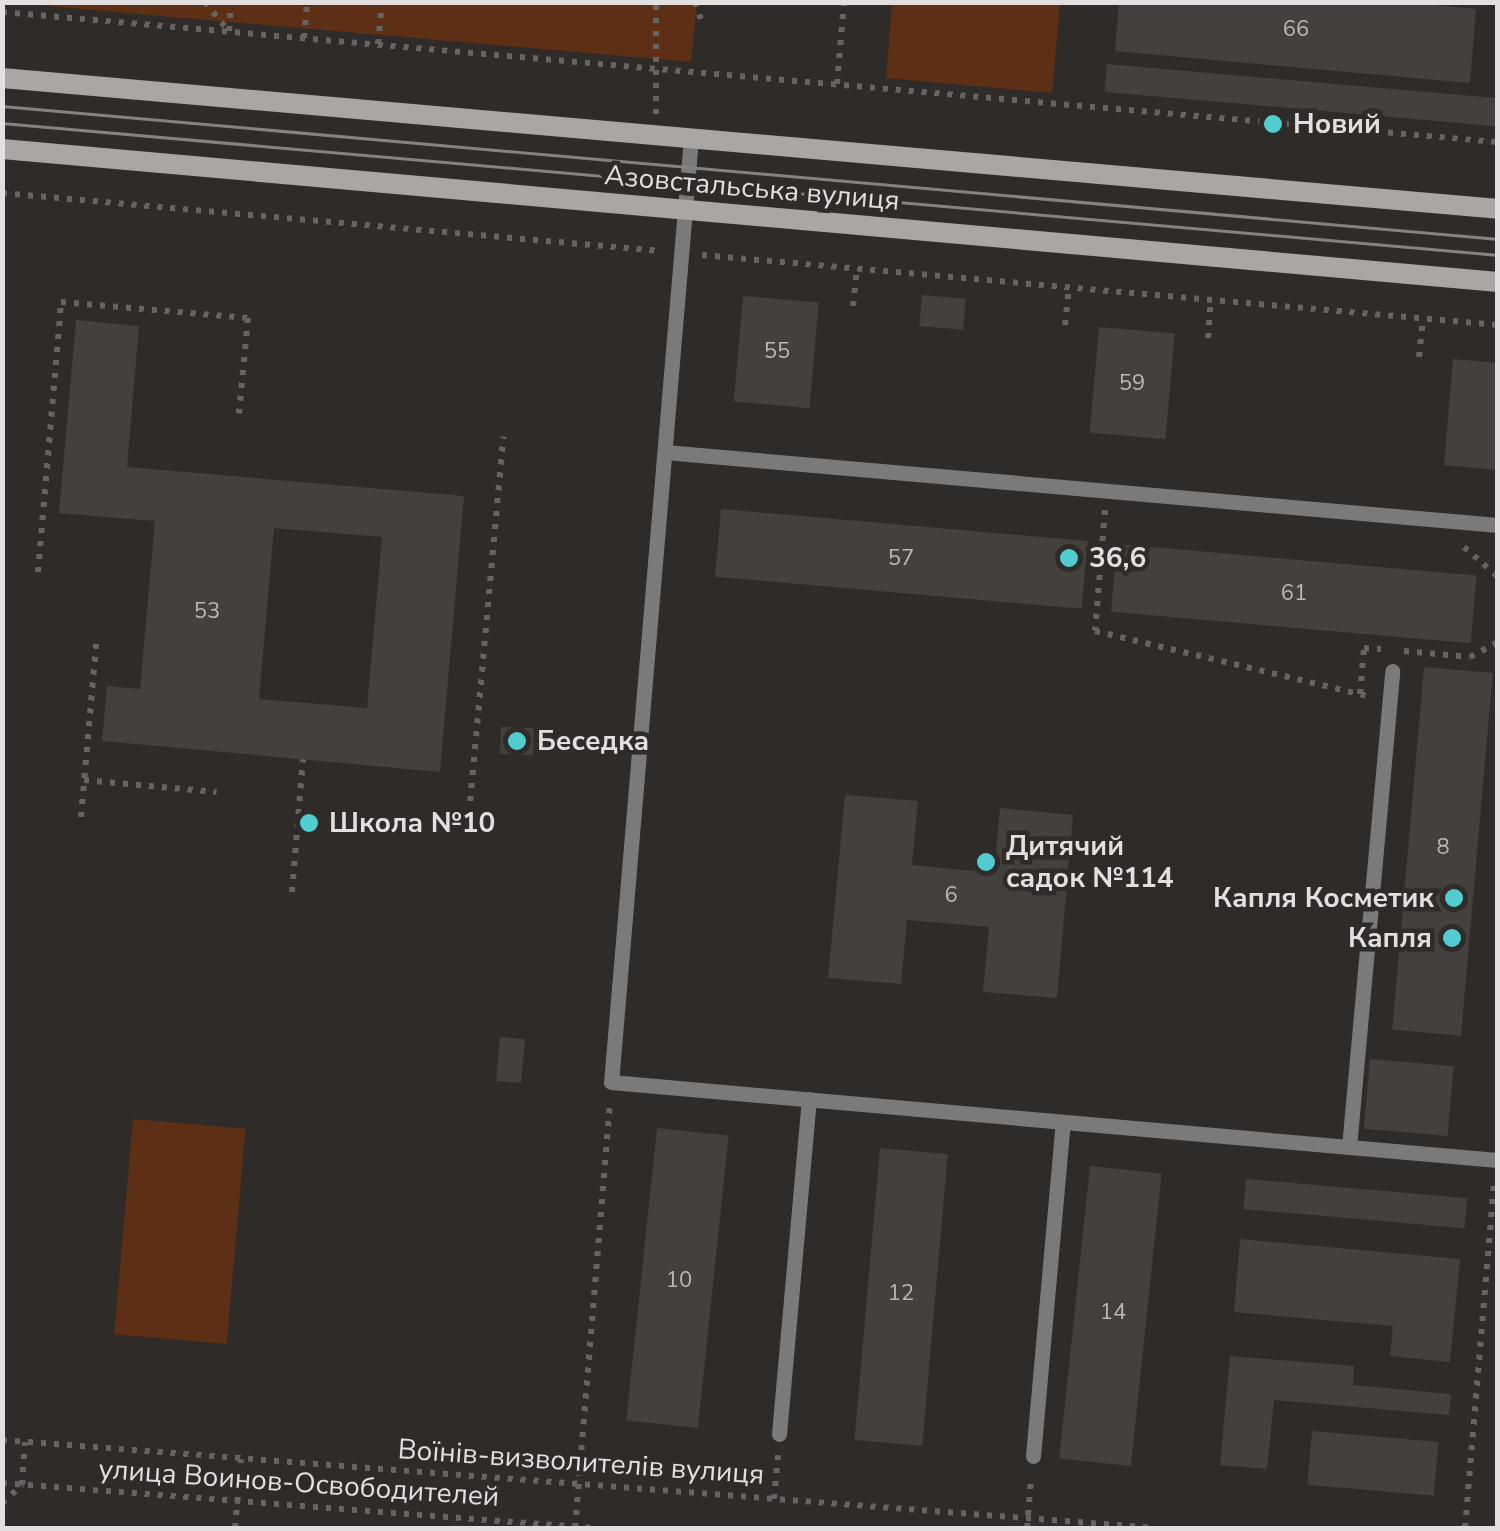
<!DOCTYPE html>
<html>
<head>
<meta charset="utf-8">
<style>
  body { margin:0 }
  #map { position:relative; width:1500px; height:1531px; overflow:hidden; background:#2f2b29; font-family:"Nunito Sans",sans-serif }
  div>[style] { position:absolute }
  .green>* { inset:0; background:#5d2f15; transform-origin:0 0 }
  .building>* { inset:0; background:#44403d; transform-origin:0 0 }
  .path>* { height:6px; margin-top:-3px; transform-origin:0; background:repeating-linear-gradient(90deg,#676362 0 5px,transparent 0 13px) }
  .lane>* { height:15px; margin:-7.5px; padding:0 7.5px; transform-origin:7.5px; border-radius:7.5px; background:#7c7a79 }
  .secondary>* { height:20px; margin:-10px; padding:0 10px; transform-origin:10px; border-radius:10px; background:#a9a6a4 }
  .tram>* { height:2.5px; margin:-1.25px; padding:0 1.25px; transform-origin:1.25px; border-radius:1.25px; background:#858280 }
  .dots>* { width:28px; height:28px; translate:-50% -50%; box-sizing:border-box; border:5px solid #2f2b29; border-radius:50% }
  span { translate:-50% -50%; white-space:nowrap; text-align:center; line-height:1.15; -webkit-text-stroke:9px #2f2b29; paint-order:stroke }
  .number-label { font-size:22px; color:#bab7b6 }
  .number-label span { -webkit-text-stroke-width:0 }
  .poi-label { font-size:28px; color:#e2dfde; font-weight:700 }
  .left { translate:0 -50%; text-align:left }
  .right { translate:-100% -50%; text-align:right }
  .street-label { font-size:28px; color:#e2dfde }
  .frame { position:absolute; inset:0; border:5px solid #e2dfde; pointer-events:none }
</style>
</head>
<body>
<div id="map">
  <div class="green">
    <i style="clip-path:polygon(12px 3px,697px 3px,691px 62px)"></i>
    <i style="clip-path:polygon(892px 3px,1060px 3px,1052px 93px,886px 78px)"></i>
    <i style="left:133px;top:1119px;width:113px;height:216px;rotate:5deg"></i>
  </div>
  <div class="building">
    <i style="clip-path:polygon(1119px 2px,1403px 2px,1476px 9px,1470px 83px,1115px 51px)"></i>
    <i style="left:1107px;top:64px;width:393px;height:28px;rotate:5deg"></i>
    <i style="left:922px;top:295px;width:44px;height:31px;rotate:5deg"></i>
    <i style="left:743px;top:296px;width:76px;height:106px;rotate:5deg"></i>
    <i style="clip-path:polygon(evenodd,76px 320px,139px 326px,127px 467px,464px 496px,440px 772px,102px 741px,107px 686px,140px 689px,155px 521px,59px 513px,76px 320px,274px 528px,382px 537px,367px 708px,259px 699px,274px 528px)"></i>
    <i style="left:1099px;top:327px;width:76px;height:106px;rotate:5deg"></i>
    <i style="clip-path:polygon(1453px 359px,1498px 363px,1498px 470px,1444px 465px)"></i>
    <i style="left:721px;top:509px;width:368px;height:68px;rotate:5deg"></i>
    <i style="left:1117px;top:544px;width:361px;height:68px;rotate:5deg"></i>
    <i style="left:1424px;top:667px;width:69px;height:364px;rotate:5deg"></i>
    <i style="left:501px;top:727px;width:33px;height:27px;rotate:2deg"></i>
    <i style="clip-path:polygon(845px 795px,918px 801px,912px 865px,994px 873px,1000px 808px,1073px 815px,1057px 998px,983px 992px,989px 927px,907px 920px,901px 984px,828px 978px)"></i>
    <i style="left:500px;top:1037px;width:25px;height:44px;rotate:5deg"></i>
    <i style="left:1370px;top:1059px;width:84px;height:70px;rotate:5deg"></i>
    <i style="left:657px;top:1128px;width:72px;height:294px;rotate:6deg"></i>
    <i style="left:880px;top:1148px;width:68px;height:293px;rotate:5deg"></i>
    <i style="left:1090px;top:1166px;width:72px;height:294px;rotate:6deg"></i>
    <i style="left:1246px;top:1179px;width:222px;height:30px;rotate:5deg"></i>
    <i style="clip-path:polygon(1240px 1239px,1460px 1259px,1450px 1362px,1390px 1356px,1393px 1326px,1234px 1312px)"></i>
    <i style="clip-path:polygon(1230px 1356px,1354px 1366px,1353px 1385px,1451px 1394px,1449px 1415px,1274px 1400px,1267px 1469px,1220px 1465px)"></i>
    <i style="left:1312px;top:1431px;width:127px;height:54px;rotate:5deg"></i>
  </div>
  <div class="path">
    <i style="left:205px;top:2px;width:36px;rotate:51deg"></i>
    <i style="left:695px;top:2px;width:18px;rotate:71deg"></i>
    <i style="left:2px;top:12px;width:1502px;rotate:4.97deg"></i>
    <i style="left:229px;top:31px;width:29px;rotate:-86deg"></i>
    <i style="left:304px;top:38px;width:36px;rotate:-85deg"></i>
    <i style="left:378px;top:44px;width:42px;rotate:-84.6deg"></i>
    <i style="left:837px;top:84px;width:82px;rotate:-85.1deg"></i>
    <i style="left:656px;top:114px;width:112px;rotate:-90deg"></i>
    <i style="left:2px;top:193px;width:661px;rotate:5.04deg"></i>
    <i style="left:702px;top:255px;width:799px;rotate:5.03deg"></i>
    <i style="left:853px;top:306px;width:38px;rotate:-84deg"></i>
    <i style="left:1065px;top:325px;width:38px;rotate:-84deg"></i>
    <i style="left:1208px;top:338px;width:39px;rotate:-86deg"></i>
    <i style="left:1419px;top:357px;width:39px;rotate:-84deg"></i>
    <i style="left:1105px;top:510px;width:121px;rotate:94.7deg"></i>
    <i style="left:1095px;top:631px;width:281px;rotate:13.4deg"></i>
    <i style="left:1464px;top:547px;width:45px;rotate:41.4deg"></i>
    <i style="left:38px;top:572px;width:271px;rotate:-85.1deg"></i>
    <i style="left:61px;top:302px;width:188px;rotate:4.9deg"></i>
    <i style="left:248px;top:318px;width:96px;rotate:95.4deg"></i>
    <i style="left:1404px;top:651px;width:66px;rotate:5.2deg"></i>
    <i style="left:1470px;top:657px;width:32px;rotate:-28deg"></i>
    <i style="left:1360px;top:694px;width:46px;rotate:-85deg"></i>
    <i style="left:1364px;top:648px;width:17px;rotate:3deg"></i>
    <i style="left:84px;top:780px;width:133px;rotate:5.2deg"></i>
    <i style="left:469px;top:814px;width:379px;rotate:-84.8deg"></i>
    <i style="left:81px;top:817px;width:174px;rotate:-85deg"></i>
    <i style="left:292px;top:892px;width:133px;rotate:-85.3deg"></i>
    <i style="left:2px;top:1440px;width:1157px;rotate:4.36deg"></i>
    <i style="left:2px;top:1483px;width:593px;rotate:4.35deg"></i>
    <i style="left:774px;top:1499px;width:44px;rotate:-84.8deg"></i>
    <i style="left:2px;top:1503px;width:27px;rotate:-42deg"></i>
    <i style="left:22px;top:1485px;width:43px;rotate:-86deg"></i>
    <i style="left:235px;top:1528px;width:69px;rotate:-85deg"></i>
    <i style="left:575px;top:1528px;width:426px;rotate:-85.3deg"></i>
    <i style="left:1027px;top:1528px;width:50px;rotate:-85.4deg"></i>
    <i style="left:1465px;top:1528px;width:348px;rotate:-85.2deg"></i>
  </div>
  <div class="lane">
    <i style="left:691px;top:138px;width:947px;rotate:94.84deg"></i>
    <i style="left:611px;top:1082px;width:890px;rotate:5.03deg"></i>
    <i style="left:665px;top:452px;width:836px;rotate:5.01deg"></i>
    <i style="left:1349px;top:1147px;width:478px;rotate:-84.8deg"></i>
    <i style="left:779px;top:1434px;width:336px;rotate:-84.9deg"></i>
    <i style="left:1033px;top:1456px;width:335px;rotate:-84.9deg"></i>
  </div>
  <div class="secondary">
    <i style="left:2px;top:78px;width:1502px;rotate:5deg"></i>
    <i style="left:2px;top:149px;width:1502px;rotate:5.08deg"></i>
  </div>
  <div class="tram">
    <i style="left:2px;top:106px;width:1502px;rotate:5.08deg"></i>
    <i style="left:2px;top:123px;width:1502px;rotate:5.04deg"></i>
  </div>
  <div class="dots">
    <i style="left:1273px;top:124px;background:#51ccd1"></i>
    <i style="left:1069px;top:558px;background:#51ccd1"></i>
    <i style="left:517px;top:741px;background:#51ccd1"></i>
    <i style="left:309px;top:823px;background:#51ccd1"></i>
    <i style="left:986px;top:862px;background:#51ccd1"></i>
    <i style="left:1454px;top:898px;background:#51ccd1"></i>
    <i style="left:1452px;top:938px;background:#51ccd1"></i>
  </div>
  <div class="number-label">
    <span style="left:1296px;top:30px">66</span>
    <span style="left:777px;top:352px">55</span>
    <span style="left:1132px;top:384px">59</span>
    <span style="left:901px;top:559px">57</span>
    <span style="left:1294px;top:594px">61</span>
    <span style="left:207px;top:612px">53</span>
    <span style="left:1443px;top:848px">8</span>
    <span style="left:951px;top:896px">6</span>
    <span style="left:679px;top:1281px">10</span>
    <span style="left:901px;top:1294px">12</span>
    <span style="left:1113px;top:1313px">14</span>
  </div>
  <div class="poi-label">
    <span class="left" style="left:1293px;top:124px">Новий</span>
    <span class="left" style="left:1089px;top:558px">36,6</span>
    <span class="left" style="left:537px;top:741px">Беседка</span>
    <span class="left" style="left:329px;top:823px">Школа №10</span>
    <span class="left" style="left:1006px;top:862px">Дитячий<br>садок №114</span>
    <span class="right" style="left:1434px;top:898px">Капля Косметик</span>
    <span class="right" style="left:1432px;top:938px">Капля</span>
  </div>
  <div class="street-label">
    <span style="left:752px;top:188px;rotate:5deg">Азовстальська вулиця</span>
    <span style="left:581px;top:1462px;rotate:4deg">Воїнів-визволителів вулиця</span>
    <span style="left:299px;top:1483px;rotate:4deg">улица Воинов-Освободителей</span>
  </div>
  <div class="frame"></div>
</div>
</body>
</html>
